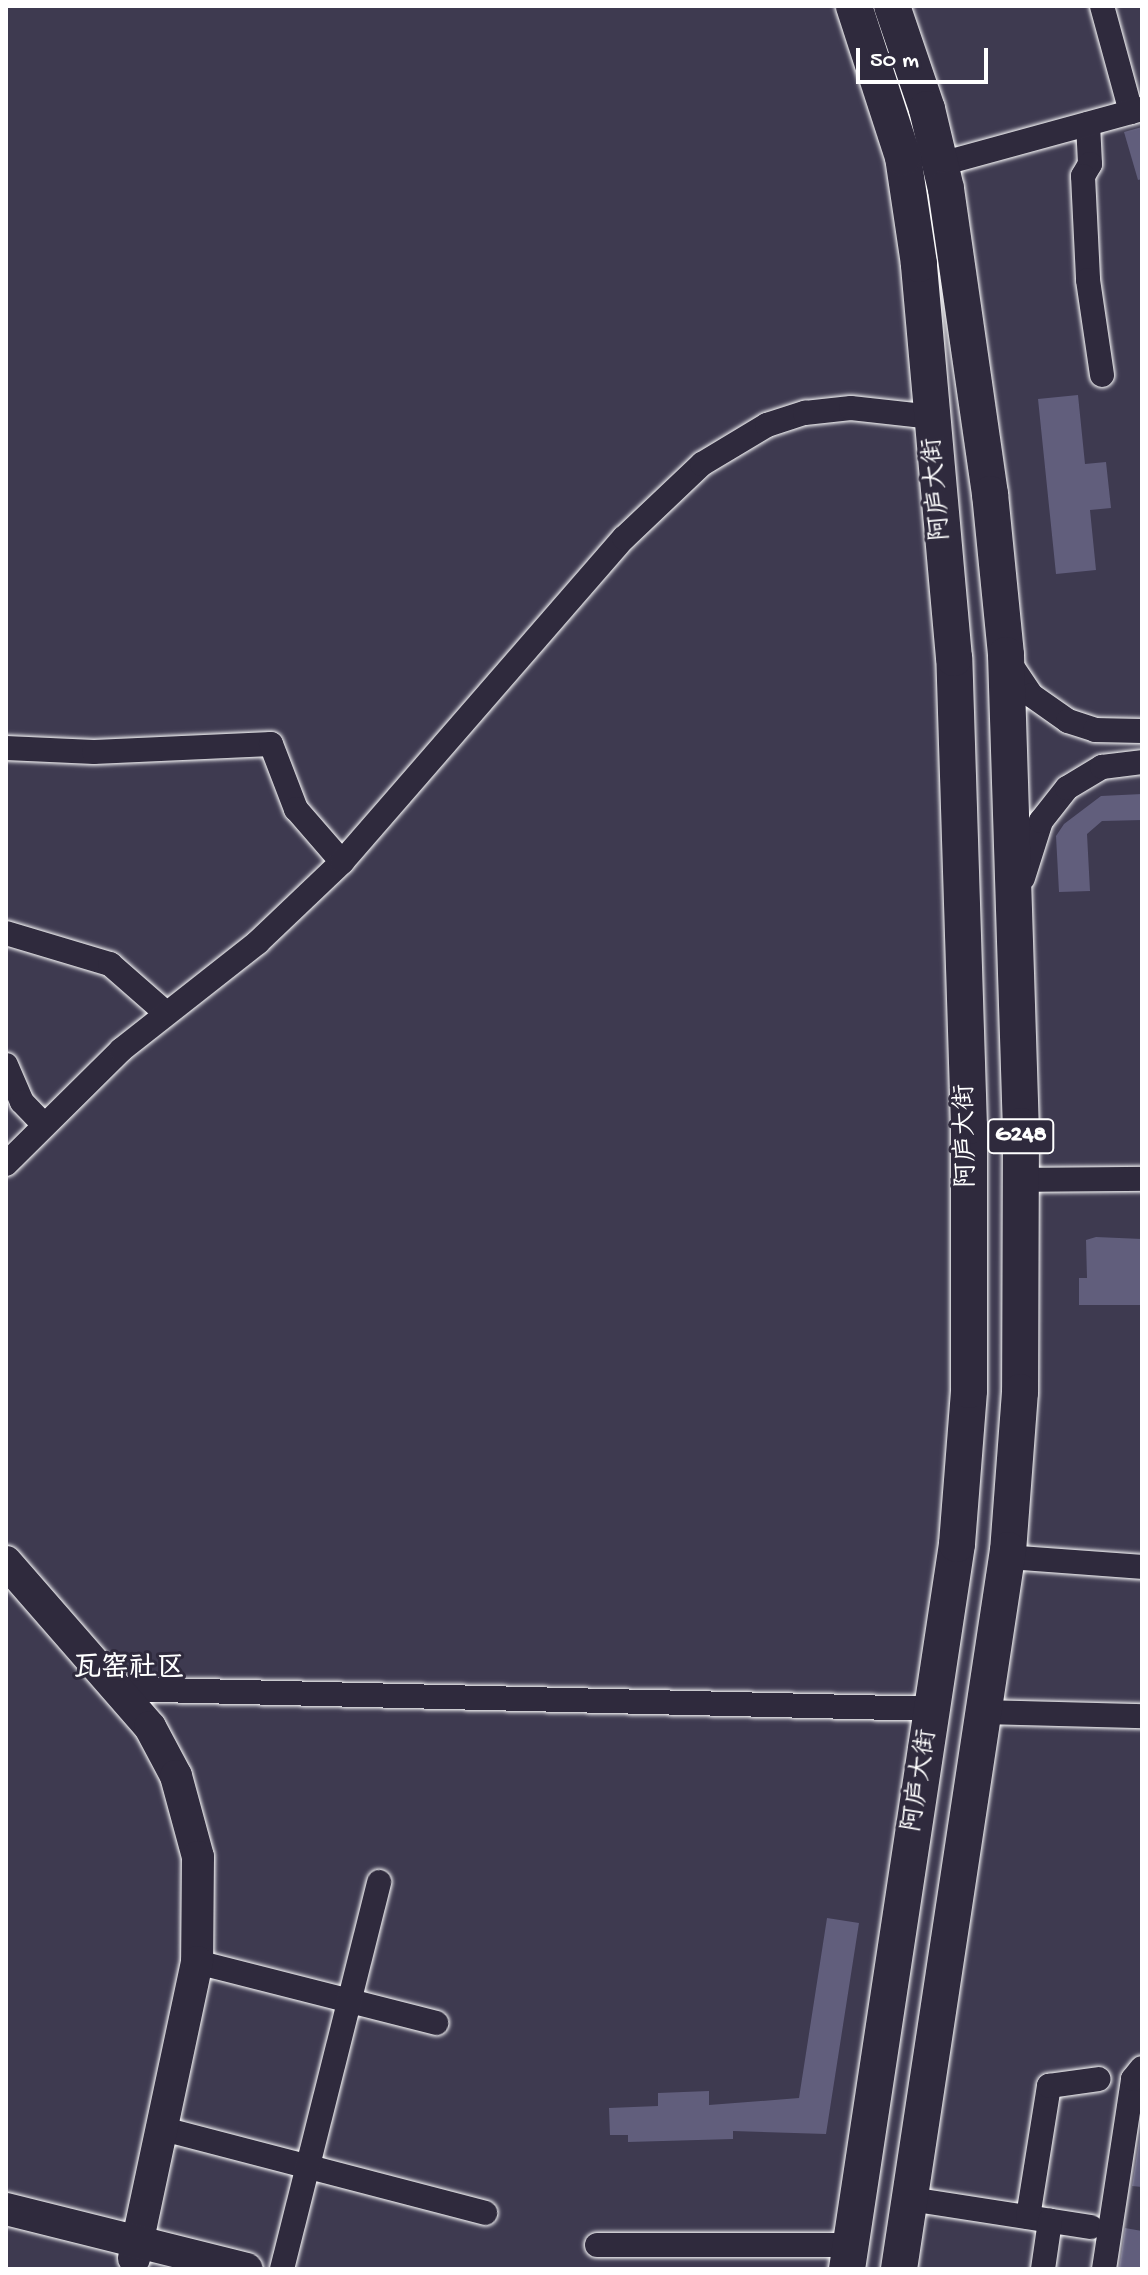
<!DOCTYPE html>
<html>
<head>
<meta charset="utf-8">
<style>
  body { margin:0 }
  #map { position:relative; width:1148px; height:2275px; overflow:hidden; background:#3e3a50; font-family:"Gochi Hand","LXGW WenKai TC",sans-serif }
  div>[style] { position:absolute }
  .building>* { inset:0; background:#615e7c }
  .roads { filter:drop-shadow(0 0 2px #fff) drop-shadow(0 0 2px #fff) }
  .minor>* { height:24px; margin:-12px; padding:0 12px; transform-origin:12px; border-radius:12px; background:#2f2a3d }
  .major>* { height:32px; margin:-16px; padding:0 16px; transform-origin:16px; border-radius:16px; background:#2f2a3d }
  .highway>* { height:36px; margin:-18px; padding:0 18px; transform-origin:18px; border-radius:18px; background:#2f2a3d }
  span { translate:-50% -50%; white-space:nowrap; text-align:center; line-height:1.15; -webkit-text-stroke:6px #2f2a3d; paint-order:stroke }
  .shield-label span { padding:2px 6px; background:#2f2a3d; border:2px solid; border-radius:6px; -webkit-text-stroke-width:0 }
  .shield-label { font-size:24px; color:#fff; font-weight:700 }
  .street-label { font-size:26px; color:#fff }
  .neighbourhood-label { font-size:28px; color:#fff; font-weight:700 }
  .frame { position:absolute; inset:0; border:8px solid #fff; pointer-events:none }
  .scale { position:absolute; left:856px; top:48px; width:132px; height:36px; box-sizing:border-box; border:4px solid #fff; border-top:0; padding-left:10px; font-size:24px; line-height:28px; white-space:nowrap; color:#fff; -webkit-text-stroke:6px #2f2a3d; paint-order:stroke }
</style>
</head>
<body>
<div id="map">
  <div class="building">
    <i style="clip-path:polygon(1142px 127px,1142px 179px,1138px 180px,1124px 132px)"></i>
    <i style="clip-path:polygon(1078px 395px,1085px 464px,1106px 462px,1111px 508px,1090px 510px,1096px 570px,1056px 574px,1038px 399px)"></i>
    <i style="clip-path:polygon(1142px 794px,1142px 820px,1102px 821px,1087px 834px,1090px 891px,1059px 892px,1056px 836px,1064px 824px,1101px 796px)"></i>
    <i style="clip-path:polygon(1096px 1237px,1142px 1239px,1142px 1305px,1079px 1305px,1079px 1278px,1087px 1278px,1086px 1240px)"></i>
    <i style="clip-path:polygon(827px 1918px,859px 1923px,826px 2134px,733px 2131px,733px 2139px,628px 2142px,628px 2135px,610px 2135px,609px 2108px,658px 2106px,658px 2093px,709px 2091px,709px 2105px,799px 2098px)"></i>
    <i style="clip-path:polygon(1140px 2135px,1142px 2135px,1142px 2187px,1132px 2186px)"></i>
    <i style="clip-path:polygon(1125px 2228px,1142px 2231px,1142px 2269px,1119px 2269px)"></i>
  </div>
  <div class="roads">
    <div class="minor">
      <i style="left:1102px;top:6px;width:110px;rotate:74.7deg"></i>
      <i style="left:1088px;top:124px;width:40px;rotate:87.1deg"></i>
      <i style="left:1090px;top:164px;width:14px;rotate:120deg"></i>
      <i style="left:1083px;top:176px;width:104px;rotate:87.2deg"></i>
      <i style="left:1088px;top:280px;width:96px;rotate:81.6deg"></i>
      <i style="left:941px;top:164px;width:208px;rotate:-15.3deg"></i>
      <i style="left:1009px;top:662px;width:40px;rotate:56deg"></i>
      <i style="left:1031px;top:695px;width:45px;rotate:35.1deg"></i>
      <i style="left:1068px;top:721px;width:28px;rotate:18deg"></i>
      <i style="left:1095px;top:730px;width:47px;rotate:1.2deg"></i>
      <i style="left:6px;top:748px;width:88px;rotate:2.6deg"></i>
      <i style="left:94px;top:752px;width:177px;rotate:-2.6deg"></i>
      <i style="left:271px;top:744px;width:70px;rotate:69deg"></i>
      <i style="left:296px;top:809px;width:70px;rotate:49deg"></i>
      <i style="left:1023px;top:878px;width:60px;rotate:-72.5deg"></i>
      <i style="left:1041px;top:821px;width:42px;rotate:-51.8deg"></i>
      <i style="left:1067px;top:788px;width:41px;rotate:-31deg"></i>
      <i style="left:1102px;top:767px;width:40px;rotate:-7.1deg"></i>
      <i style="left:6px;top:933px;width:109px;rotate:16.6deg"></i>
      <i style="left:110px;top:964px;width:74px;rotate:41.2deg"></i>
      <i style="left:6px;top:1065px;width:40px;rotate:66.6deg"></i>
      <i style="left:22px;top:1102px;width:32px;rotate:46deg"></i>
      <i style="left:6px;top:1164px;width:162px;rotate:-44.7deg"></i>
      <i style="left:121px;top:1050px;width:174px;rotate:-38.2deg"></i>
      <i style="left:258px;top:942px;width:116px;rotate:-43.6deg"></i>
      <i style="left:342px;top:862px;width:430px;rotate:-49deg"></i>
      <i style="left:624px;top:538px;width:108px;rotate:-43.5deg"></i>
      <i style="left:702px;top:464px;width:76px;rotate:-31deg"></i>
      <i style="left:767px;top:425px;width:40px;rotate:-18deg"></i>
      <i style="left:805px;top:413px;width:46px;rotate:-6.2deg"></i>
      <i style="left:851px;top:408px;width:82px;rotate:6.3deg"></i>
      <i style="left:1021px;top:1180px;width:121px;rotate:-0.5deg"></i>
      <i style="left:1007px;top:1557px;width:135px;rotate:4.2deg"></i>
      <i style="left:117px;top:1689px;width:816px;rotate:1.4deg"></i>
      <i style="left:985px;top:1712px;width:157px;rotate:1.5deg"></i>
      <i style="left:197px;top:1962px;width:247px;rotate:14.3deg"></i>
      <i style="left:163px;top:2129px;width:333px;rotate:14.6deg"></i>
      <i style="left:910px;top:2199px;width:183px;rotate:8.8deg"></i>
      <i style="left:1028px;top:2217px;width:133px;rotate:-80.9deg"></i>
      <i style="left:1049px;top:2086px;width:50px;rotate:-8deg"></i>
      <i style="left:597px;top:2245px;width:254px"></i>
      <i style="left:282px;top:2269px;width:399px;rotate:-75.9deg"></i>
      <i style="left:1043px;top:2269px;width:49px;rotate:-81.7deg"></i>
      <i style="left:1104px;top:2269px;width:192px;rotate:-81.3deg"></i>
      <i style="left:1133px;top:2079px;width:14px;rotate:-51deg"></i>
    </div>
    <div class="major">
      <i style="left:6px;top:1562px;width:219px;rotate:48.9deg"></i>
      <i style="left:150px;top:1727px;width:55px;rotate:62deg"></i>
      <i style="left:176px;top:1776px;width:84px;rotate:74.8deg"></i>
      <i style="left:198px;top:1857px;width:105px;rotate:90.5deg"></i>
      <i style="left:197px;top:1962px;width:303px;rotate:102deg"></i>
      <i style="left:6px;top:2209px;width:248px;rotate:14deg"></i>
    </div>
    <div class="highway">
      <i style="left:892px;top:6px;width:109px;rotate:71.2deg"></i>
      <i style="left:927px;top:109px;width:82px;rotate:76.6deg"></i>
      <i style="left:946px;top:189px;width:308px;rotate:81.8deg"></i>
      <i style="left:990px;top:494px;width:162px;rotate:84.3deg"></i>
      <i style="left:1006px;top:655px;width:471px;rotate:88.2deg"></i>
      <i style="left:1021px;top:1126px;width:266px;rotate:90.2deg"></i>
      <i style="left:1020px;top:1392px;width:158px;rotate:94.3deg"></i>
      <i style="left:1008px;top:1550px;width:727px;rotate:98.62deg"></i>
      <i style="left:847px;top:2269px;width:733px;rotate:-81.37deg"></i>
      <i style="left:957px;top:1544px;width:154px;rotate:-85.5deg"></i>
      <i style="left:969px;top:1390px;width:264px;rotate:-90deg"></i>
      <i style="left:969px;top:1126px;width:468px;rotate:-91.8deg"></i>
      <i style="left:954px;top:658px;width:396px;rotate:-95.1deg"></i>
      <i style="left:919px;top:264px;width:108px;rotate:-98.5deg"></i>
      <i style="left:903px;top:157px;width:159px;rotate:-108deg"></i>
    </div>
  </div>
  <div class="shield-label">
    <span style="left:1021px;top:1136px">G248</span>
  </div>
  <div class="street-label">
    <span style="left:939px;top:489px;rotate:-95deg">阿庐大街</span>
    <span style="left:968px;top:1136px;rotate:-91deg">阿庐大街</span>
    <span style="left:922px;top:1781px;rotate:-81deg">阿庐大街</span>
  </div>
  <div class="neighbourhood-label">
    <span style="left:129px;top:1670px">瓦窑社区</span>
  </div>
  <div class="frame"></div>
  <div class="scale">50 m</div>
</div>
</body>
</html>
